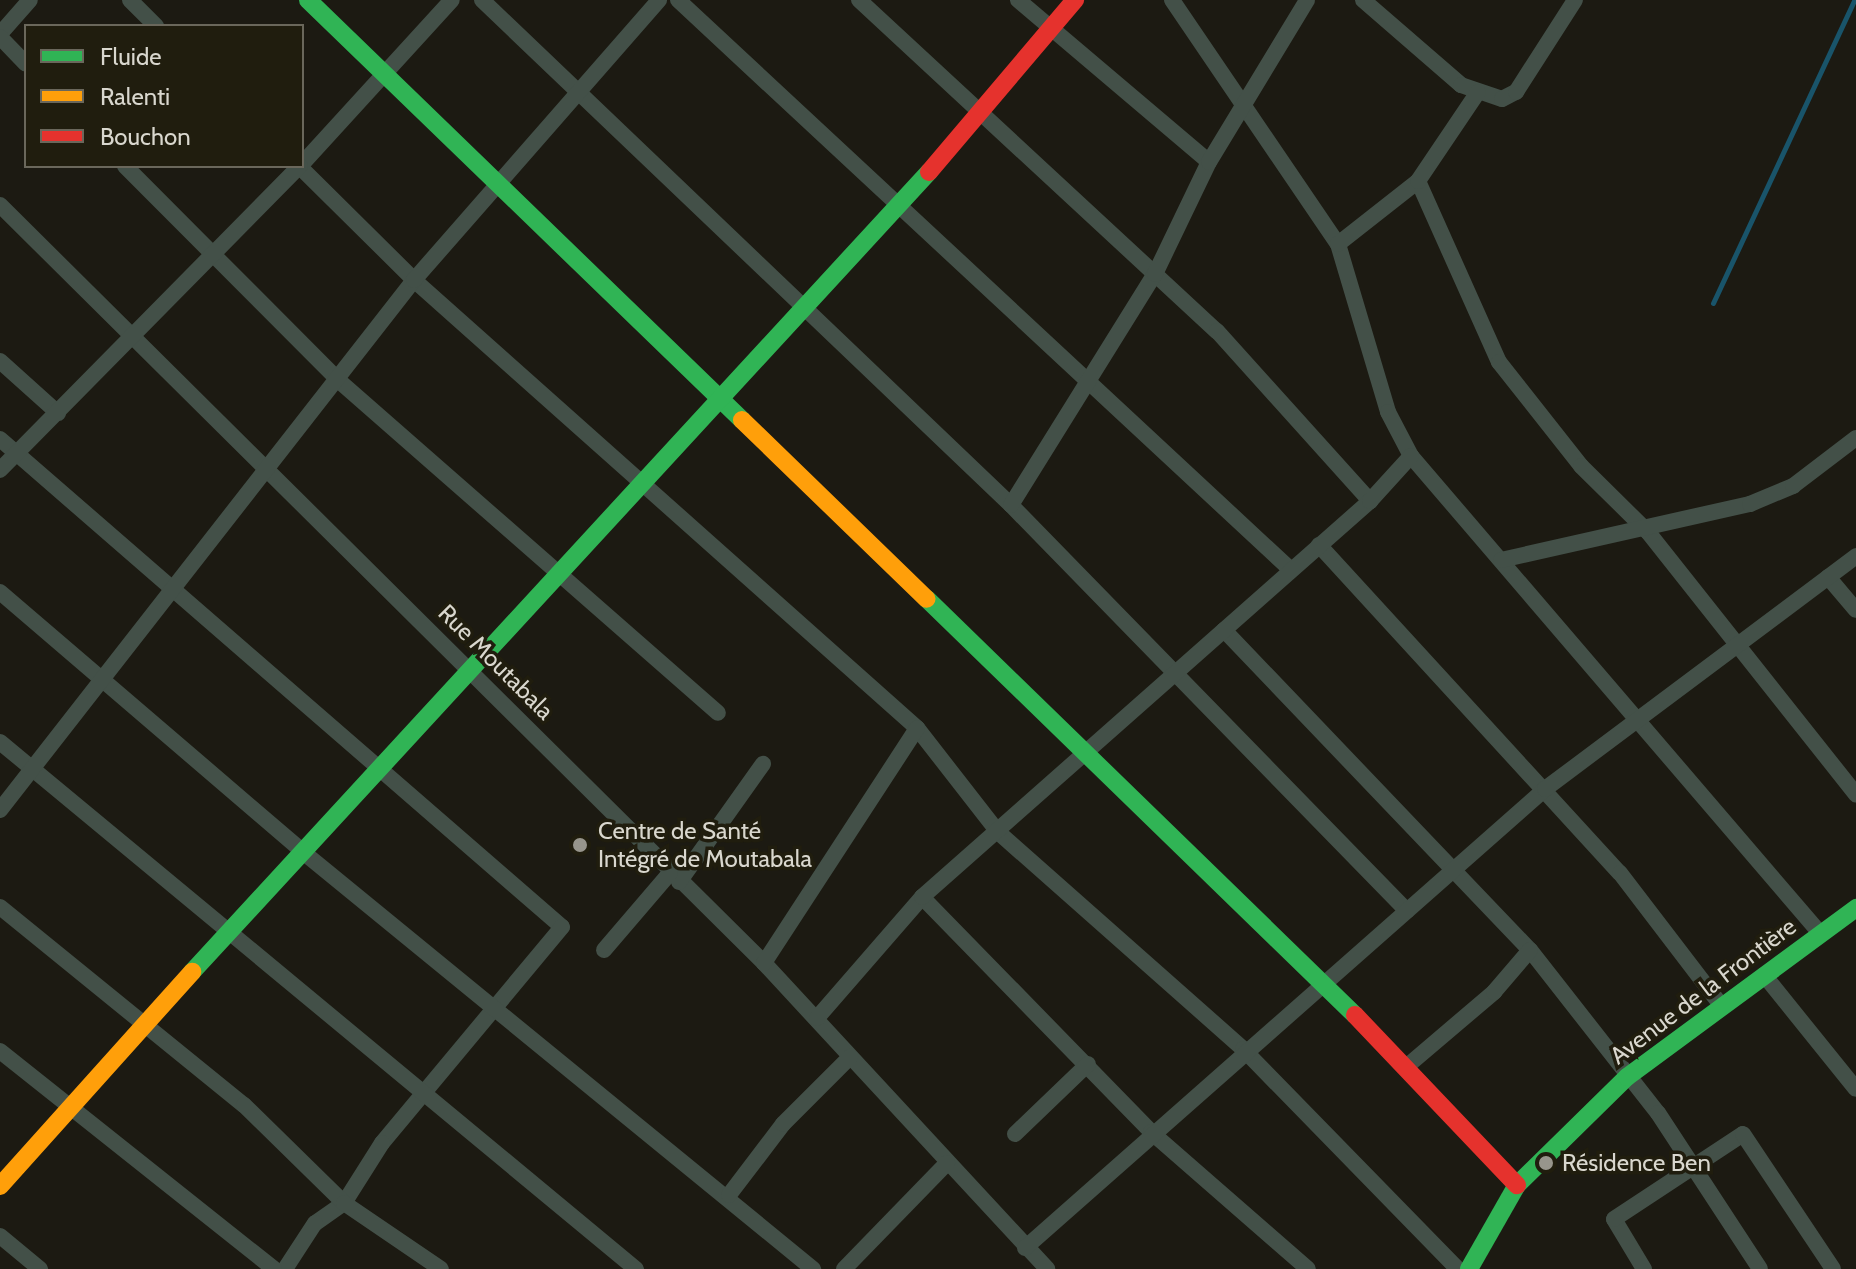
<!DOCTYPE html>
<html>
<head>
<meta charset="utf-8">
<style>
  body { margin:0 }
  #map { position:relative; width:1856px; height:1269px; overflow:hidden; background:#1c1a12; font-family:Cabin,sans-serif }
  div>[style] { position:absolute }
  .stream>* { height:5px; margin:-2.5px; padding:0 2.5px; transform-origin:2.5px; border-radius:2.5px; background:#19546a }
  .street>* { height:16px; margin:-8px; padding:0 8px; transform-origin:8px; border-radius:8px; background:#435048 }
  .fast>* { height:18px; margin:-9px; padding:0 9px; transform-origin:9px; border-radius:9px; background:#30b455 }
  .slow>* { height:18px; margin:-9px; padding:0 9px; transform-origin:9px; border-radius:9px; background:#ff9f0a }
  .jam>* { height:18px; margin:-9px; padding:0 9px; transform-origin:9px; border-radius:9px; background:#e5322d }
  .dots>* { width:22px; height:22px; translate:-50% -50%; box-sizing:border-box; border:4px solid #201d0e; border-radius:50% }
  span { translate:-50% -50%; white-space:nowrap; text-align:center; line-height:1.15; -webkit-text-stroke:7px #201d0e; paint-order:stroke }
  .street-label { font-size:24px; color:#d9d7ce }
  .poi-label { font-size:24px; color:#d9d7ce }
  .left { translate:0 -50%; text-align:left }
  .legend { position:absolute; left:24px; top:24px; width:280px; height:144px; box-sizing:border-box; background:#201d0e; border:2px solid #6a675b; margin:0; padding:10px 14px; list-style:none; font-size:24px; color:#d9d7ce }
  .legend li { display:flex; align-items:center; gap:16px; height:40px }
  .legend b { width:40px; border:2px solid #6a675b }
</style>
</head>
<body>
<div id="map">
  <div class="stream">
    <i style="left:1713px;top:303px;width:334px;rotate:-65deg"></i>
  </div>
  <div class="street">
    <i style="left:130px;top:0;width:37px;rotate:45deg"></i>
    <i style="left:482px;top:0;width:731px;rotate:43.67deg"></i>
    <i style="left:1011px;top:505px;width:567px;rotate:45.71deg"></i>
    <i style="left:678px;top:0;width:837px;rotate:42.92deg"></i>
    <i style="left:859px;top:0;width:488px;rotate:42.8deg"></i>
    <i style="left:1217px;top:331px;width:229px;rotate:48deg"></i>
    <i style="left:1018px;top:0;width:250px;rotate:40.3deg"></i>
    <i style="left:1172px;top:0;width:295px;rotate:55.8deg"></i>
    <i style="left:1338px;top:244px;width:175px;rotate:73.4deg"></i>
    <i style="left:1388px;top:412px;width:50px;rotate:62.4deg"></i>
    <i style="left:1411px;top:456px;width:627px;rotate:49.4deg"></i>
    <i style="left:1363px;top:0;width:130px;rotate:40.9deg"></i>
    <i style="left:1461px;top:85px;width:43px;rotate:18.9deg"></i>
    <i style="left:1502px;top:99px;width:16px;rotate:-27deg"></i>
    <i style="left:1516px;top:92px;width:109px;rotate:-57.3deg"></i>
    <i style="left:0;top:34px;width:45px;rotate:-48.6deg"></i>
    <i style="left:0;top:37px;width:37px;rotate:46deg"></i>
    <i style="left:302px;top:164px;width:222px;rotate:-47.6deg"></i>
    <i style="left:125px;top:166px;width:302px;rotate:45.1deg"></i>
    <i style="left:338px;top:380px;width:505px;rotate:41.23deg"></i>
    <i style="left:299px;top:166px;width:162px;rotate:44.7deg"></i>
    <i style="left:414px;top:280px;width:674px;rotate:41.69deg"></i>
    <i style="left:917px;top:728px;width:132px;rotate:52.1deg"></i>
    <i style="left:998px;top:832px;width:327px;rotate:41.5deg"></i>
    <i style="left:1243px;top:1049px;width:308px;rotate:45.7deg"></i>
    <i style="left:1418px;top:181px;width:198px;rotate:65.9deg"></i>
    <i style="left:1499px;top:362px;width:132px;rotate:51.7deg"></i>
    <i style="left:1581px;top:466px;width:94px;rotate:44.6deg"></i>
    <i style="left:1648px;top:532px;width:335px;rotate:51.6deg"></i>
    <i style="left:0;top:205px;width:1076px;rotate:44.77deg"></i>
    <i style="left:764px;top:963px;width:417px;rotate:47.2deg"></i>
    <i style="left:1338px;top:244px;width:102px;rotate:-38.2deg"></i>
    <i style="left:1418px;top:181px;width:107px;rotate:-56deg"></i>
    <i style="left:0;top:361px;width:78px;rotate:41.9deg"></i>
    <i style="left:0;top:439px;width:744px;rotate:40.97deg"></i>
    <i style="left:562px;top:927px;width:281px;rotate:129.8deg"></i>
    <i style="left:382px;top:1143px;width:71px;rotate:122.3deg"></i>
    <i style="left:344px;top:1203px;width:35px;rotate:145deg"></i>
    <i style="left:315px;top:1223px;width:55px;rotate:123.1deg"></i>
    <i style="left:0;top:470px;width:427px;rotate:-45.4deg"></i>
    <i style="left:1011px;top:505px;width:272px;rotate:-58.1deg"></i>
    <i style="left:1155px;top:274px;width:124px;rotate:-64.3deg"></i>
    <i style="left:1209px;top:162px;width:189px;rotate:-58.8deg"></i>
    <i style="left:1319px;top:545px;width:445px;rotate:47.5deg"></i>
    <i style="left:1620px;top:873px;width:165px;rotate:52.6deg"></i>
    <i style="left:1501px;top:560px;width:255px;rotate:-12.7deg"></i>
    <i style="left:1750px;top:504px;width:47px;rotate:-22.7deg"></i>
    <i style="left:1793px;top:486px;width:79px;rotate:-37.3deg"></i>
    <i style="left:1828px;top:577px;width:43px;rotate:49.7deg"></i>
    <i style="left:0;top:592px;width:399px;rotate:40.6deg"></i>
    <i style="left:303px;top:852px;width:659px;rotate:39.27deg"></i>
    <i style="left:1224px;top:630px;width:443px;rotate:46.3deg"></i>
    <i style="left:1530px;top:950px;width:207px;rotate:51.9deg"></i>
    <i style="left:1658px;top:1113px;width:186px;rotate:56.8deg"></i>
    <i style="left:0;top:742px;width:826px;rotate:39.65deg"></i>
    <i style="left:0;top:810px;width:673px;rotate:-52.01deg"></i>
    <i style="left:414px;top:280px;width:372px;rotate:-48.8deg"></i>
    <i style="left:679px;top:882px;width:145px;rotate:-54.6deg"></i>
    <i style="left:922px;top:897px;width:328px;rotate:45.7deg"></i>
    <i style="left:1151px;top:1132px;width:208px;rotate:41.1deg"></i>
    <i style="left:0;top:907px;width:314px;rotate:39.1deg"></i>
    <i style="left:244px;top:1105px;width:140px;rotate:44.4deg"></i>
    <i style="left:344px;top:1203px;width:117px;rotate:34.2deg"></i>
    <i style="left:604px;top:950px;width:101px;rotate:-49.4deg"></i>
    <i style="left:764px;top:963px;width:280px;rotate:-56.9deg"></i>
    <i style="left:1764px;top:975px;width:146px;rotate:51.1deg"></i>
    <i style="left:817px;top:1018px;width:160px;rotate:-49deg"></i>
    <i style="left:922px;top:897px;width:598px;rotate:-41.47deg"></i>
    <i style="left:1370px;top:501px;width:61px;rotate:-47.7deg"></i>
    <i style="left:0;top:1051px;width:350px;rotate:38.5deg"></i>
    <i style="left:1406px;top:1067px;width:116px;rotate:-40.4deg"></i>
    <i style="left:1494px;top:992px;width:55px;rotate:-49.4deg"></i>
    <i style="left:1015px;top:1134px;width:101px;rotate:-43.8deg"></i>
    <i style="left:729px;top:1195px;width:89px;rotate:-52.7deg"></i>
    <i style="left:783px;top:1124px;width:95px;rotate:-45deg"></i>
    <i style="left:0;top:1236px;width:52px;rotate:39.5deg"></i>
    <i style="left:1025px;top:1248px;width:694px;rotate:-41.43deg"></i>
    <i style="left:1545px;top:789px;width:389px;rotate:-36.8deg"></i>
    <i style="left:844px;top:1269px;width:148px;rotate:-45.8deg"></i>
    <i style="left:1644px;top:1269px;width:58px;rotate:-121deg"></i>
    <i style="left:1614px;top:1219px;width:154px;rotate:-33.4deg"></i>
    <i style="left:1743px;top:1134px;width:162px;rotate:56.3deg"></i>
  </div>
  <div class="fast">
    <i style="left:308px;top:0;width:604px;rotate:44.06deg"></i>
    <i style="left:927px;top:599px;width:597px;rotate:44.19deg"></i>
    <i style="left:192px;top:972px;width:1088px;rotate:-47.35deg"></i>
    <i style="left:1469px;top:1269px;width:97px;rotate:-60.3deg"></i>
    <i style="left:1517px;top:1185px;width:154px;rotate:-44.5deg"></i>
    <i style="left:1627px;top:1077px;width:285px;rotate:-36.4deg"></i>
  </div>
  <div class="slow">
    <i style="left:742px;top:420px;width:257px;rotate:44.1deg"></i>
    <i style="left:0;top:1186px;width:288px;rotate:-48.1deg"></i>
  </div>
  <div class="jam">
    <i style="left:929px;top:172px;width:226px;rotate:-49.7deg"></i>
    <i style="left:1355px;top:1015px;width:235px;rotate:46.4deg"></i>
  </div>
  <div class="dots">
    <i style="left:580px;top:845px;background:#97958c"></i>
    <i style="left:1546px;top:1163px;background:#97958c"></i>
  </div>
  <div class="street-label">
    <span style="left:496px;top:662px;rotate:45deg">Rue Moutabala</span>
    <span style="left:1703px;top:991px;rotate:-37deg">Avenue de la Frontière</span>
  </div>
  <div class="poi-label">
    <span class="left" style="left:598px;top:845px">Centre de Santé<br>Intégré de Moutabala</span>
    <span class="left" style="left:1562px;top:1163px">Résidence Ben</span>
  </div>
  <ul class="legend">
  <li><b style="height:10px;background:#30b455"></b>Fluide</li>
  <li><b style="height:10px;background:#ff9f0a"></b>Ralenti</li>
  <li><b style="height:10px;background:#e5322d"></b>Bouchon</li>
  </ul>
</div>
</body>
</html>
